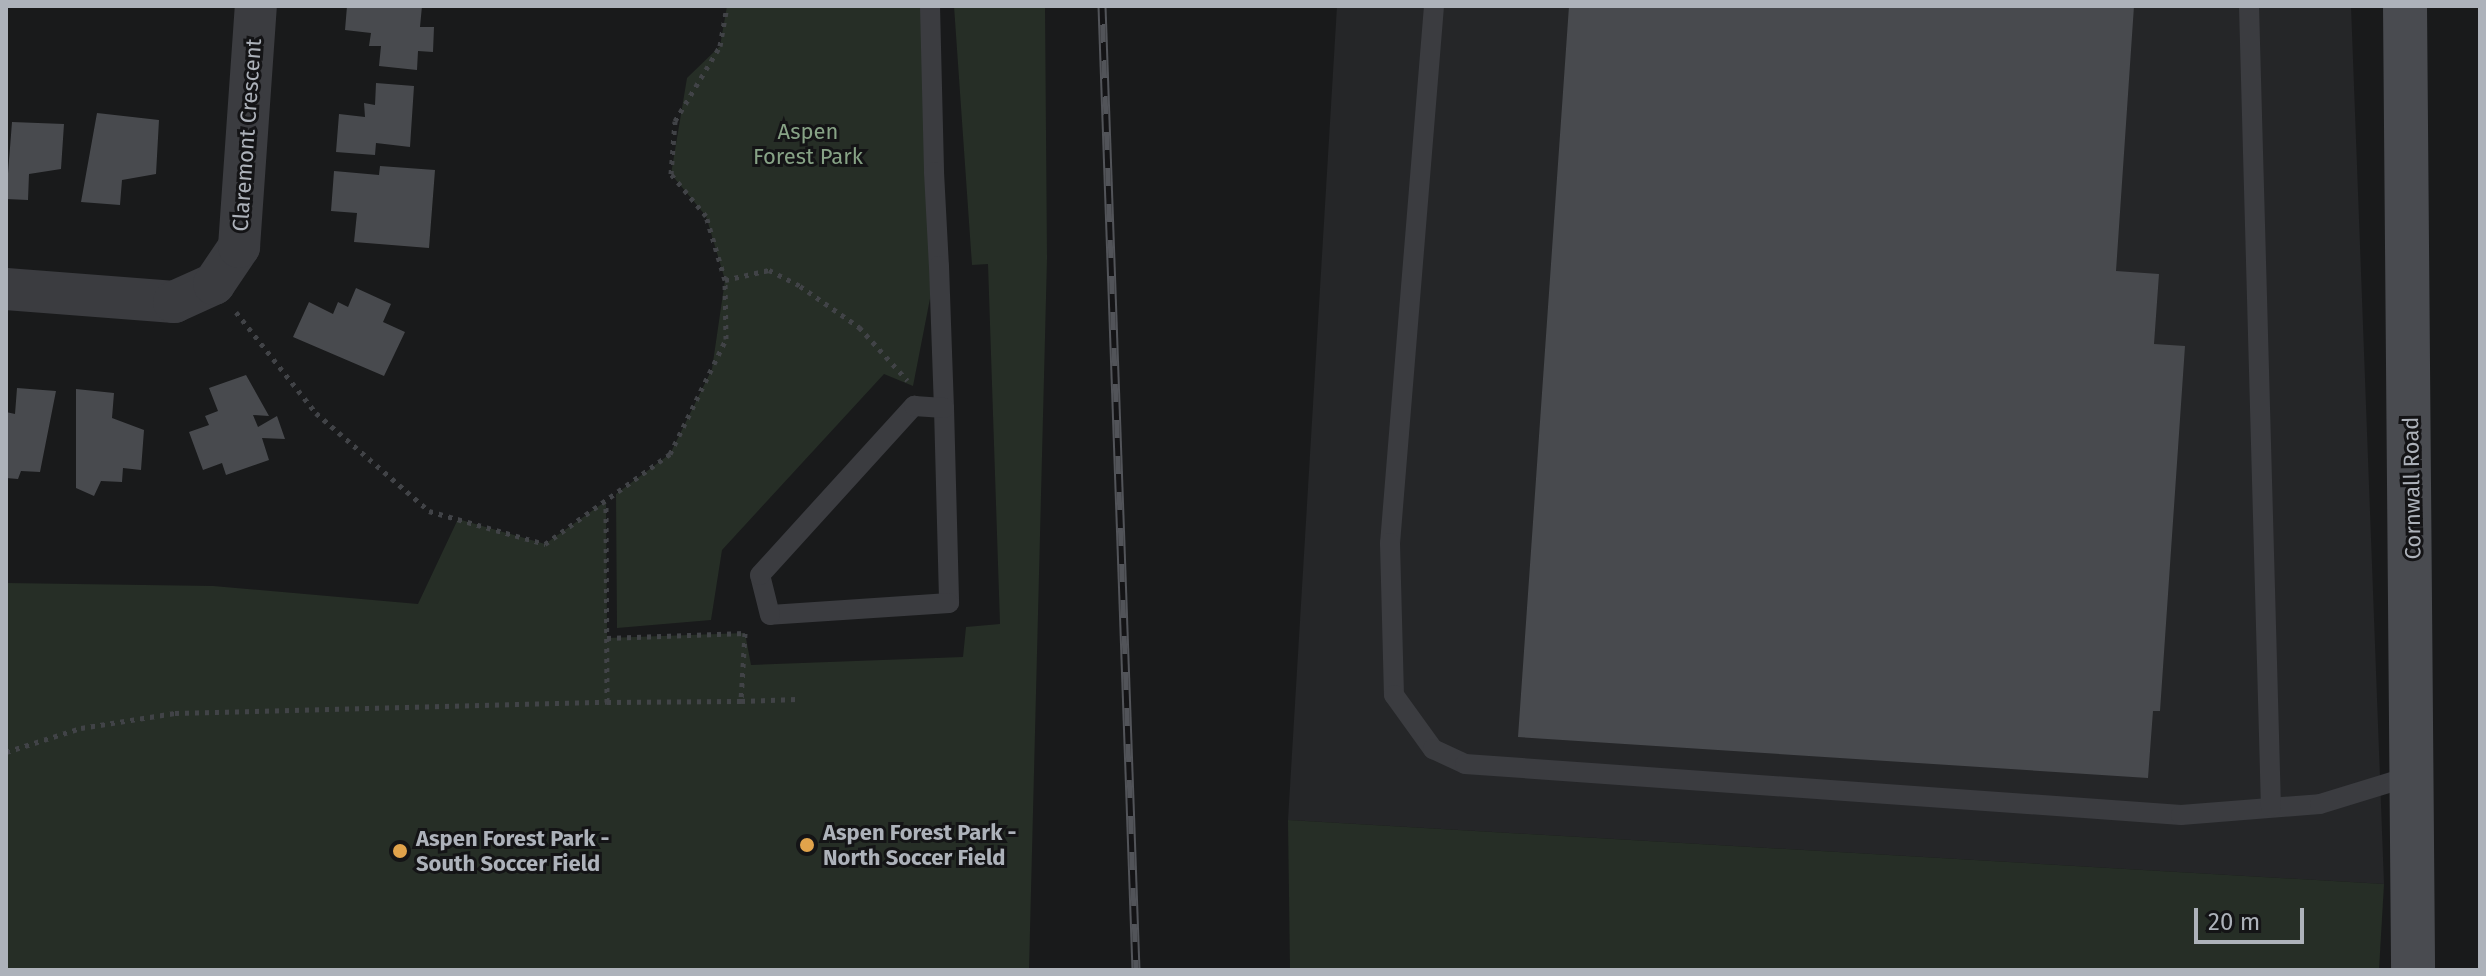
<!DOCTYPE html>
<html>
<head>
<meta charset="utf-8">
<style>
  body { margin:0 }
  #map { position:relative; width:2486px; height:976px; overflow:hidden; background:#191a1b; font-family:"Fira Sans",sans-serif }
  div>[style] { position:absolute }
  .built>* { inset:0; background:#252628 }
  .green>* { inset:0; background:#262e26 }
  .building>* { inset:0; background:#484a4e }
  .path>* { height:5px; margin-top:-2.5px; transform-origin:0; background:repeating-linear-gradient(90deg,#414347 0 4px,transparent 0 10px) }
  .lane>* { height:20px; margin:-10px; padding:0 10px; transform-origin:10px; border-radius:10px; background:#3b3c40 }
  .street>* { height:42px; margin:-21px; padding:0 21px; transform-origin:21px; border-radius:21px; background:#3b3c40 }
  .secondary>* { height:44px; margin:-22px; padding:0 22px; transform-origin:22px; border-radius:22px; background:#494b50 }
  .rail>* { height:9px; margin-top:-4.5px; transform-origin:0; background:repeating-linear-gradient(90deg,#141416 0 18px,#525459 0 36px); box-sizing:border-box; border-block:2px solid #525459 }
  .dots>* { width:22px; height:22px; translate:-50% -50%; box-sizing:border-box; border:4px solid #141416; border-radius:50% }
  span { translate:-50% -50%; white-space:nowrap; text-align:center; line-height:1.15; -webkit-text-stroke:6px #141416; paint-order:stroke }
  .park-label { font-size:22px; color:#87a386 }
  .street-label { font-size:22px; color:#adb2ba }
  .poi-label { font-size:22px; color:#adb2ba; font-weight:700 }
  .left { translate:0 -50%; text-align:left }
  .frame { position:absolute; inset:0; border:8px solid #adb2ba; pointer-events:none }
  .scale { position:absolute; left:2194px; top:908px; width:110px; height:36px; box-sizing:border-box; border:4px solid #adb2ba; border-top:0; padding-left:10px; font-size:24px; line-height:28px; white-space:nowrap; color:#adb2ba; -webkit-text-stroke:6px #141416; paint-order:stroke }
</style>
</head>
<body>
<div id="map">
  <div class="built">
    <i style="clip-path:polygon(1337px 6px,2351px 6px,2384px 884px,1288px 820px)"></i>
  </div>
  <div class="green">
    <i style="clip-path:polygon(727px 6px,927px 6px,935px 273px,913px 386px,884px 374px,722px 550px,711px 620px,617px 628px,616px 494px,670px 454px,712px 369px,725px 280px,706px 216px,671px 174px,687px 78px,720px 46px)"></i>
    <i style="clip-path:polygon(954px 6px,1045px 6px,1047px 258px,1029px 970px,6px 970px,6px 583px,213px 586px,418px 604px,458px 519px,545px 544px,606px 501px,607px 638px,745px 633px,751px 665px,963px 657px,966px 627px,1000px 624px,988px 264px,972px 265px)"></i>
    <i style="clip-path:polygon(1288px 820px,2384px 884px,2379px 970px,1290px 970px)"></i>
  </div>
  <div class="building">
    <i style="clip-path:polygon(347px 6px,422px 6px,420px 27px,434px 27px,433px 52px,418px 51px,417px 70px,379px 66px,381px 46px,369px 46px,371px 33px,345px 30px)"></i>
    <i style="clip-path:polygon(1569px 6px,2134px 6px,2116px 271px,2159px 274px,2154px 344px,2185px 346px,2160px 711px,2153px 711px,2148px 778px,1518px 737px)"></i>
    <i style="clip-path:polygon(376px 83px,414px 86px,410px 147px,376px 143px,375px 155px,336px 152px,339px 114px,365px 117px,364px 103px,375px 105px)"></i>
    <i style="clip-path:polygon(97px 113px,159px 120px,156px 174px,122px 180px,120px 205px,81px 202px)"></i>
    <i style="clip-path:polygon(12px 122px,64px 124px,61px 169px,29px 174px,28px 200px,6px 199px)"></i>
    <i style="clip-path:polygon(380px 166px,435px 170px,429px 248px,354px 242px,357px 213px,331px 211px,334px 171px,379px 175px)"></i>
    <i style="clip-path:polygon(356px 288px,391px 304px,383px 322px,405px 332px,384px 376px,293px 337px,309px 302px,333px 314px,338px 302px,348px 307px)"></i>
    <i style="clip-path:polygon(246px 375px,269px 416px,253px 415px,258px 427px,277px 416px,285px 439px,262px 438px,269px 460px,226px 475px,222px 463px,203px 470px,189px 432px,209px 425px,205px 416px,218px 411px,209px 388px)"></i>
    <i style="clip-path:polygon(17px 388px,56px 391px,40px 472px,21px 471px,18px 479px,6px 478px,6px 412px,15px 414px)"></i>
    <i style="clip-path:polygon(76px 389px,114px 393px,112px 418px,144px 430px,141px 470px,123px 468px,122px 482px,101px 481px,94px 496px,76px 488px)"></i>
  </div>
  <div class="path">
    <i style="left:725px;top:280px;width:45px;rotate:-12.8deg"></i>
    <i style="left:769px;top:270px;width:35px;rotate:27deg"></i>
    <i style="left:800px;top:286px;width:72px;rotate:34.8deg"></i>
    <i style="left:859px;top:327px;width:72px;rotate:47.8deg"></i>
    <i style="left:236px;top:312px;width:129px;rotate:51.6deg"></i>
    <i style="left:316px;top:413px;width:150px;rotate:40.9deg"></i>
    <i style="left:429px;top:511px;width:121px;rotate:15.9deg"></i>
    <i style="left:545px;top:544px;width:154px;rotate:-35.8deg"></i>
    <i style="left:670px;top:454px;width:128px;rotate:-64deg"></i>
    <i style="left:726px;top:339px;width:59px;rotate:-91deg"></i>
    <i style="left:725px;top:280px;width:67px;rotate:-106.5deg"></i>
    <i style="left:706px;top:216px;width:55px;rotate:-129.8deg"></i>
    <i style="left:671px;top:174px;width:53px;rotate:-85.7deg"></i>
    <i style="left:675px;top:121px;width:87px;rotate:-59deg"></i>
    <i style="left:720px;top:46px;width:41px;rotate:-80.1deg"></i>
    <i style="left:607px;top:638px;width:138px;rotate:-2.1deg"></i>
    <i style="left:745px;top:633px;width:68px;rotate:93.4deg"></i>
    <i style="left:741px;top:701px;width:134px;rotate:179.6deg"></i>
    <i style="left:741px;top:701px;width:56px;rotate:-2deg"></i>
    <i style="left:6px;top:752px;width:79px;rotate:-17.7deg"></i>
    <i style="left:81px;top:728px;width:95px;rotate:-9.1deg"></i>
    <i style="left:175px;top:713px;width:432px;rotate:-1.5deg"></i>
    <i style="left:607px;top:702px;width:200px;rotate:-90.3deg"></i>
  </div>
  <div class="lane">
    <i style="left:930px;top:6px;width:166px;rotate:88.6deg"></i>
    <i style="left:934px;top:172px;width:94px;rotate:87deg"></i>
    <i style="left:939px;top:266px;width:142px;rotate:88deg"></i>
    <i style="left:944px;top:408px;width:195px;rotate:88.5deg"></i>
    <i style="left:949px;top:603px;width:179px;rotate:176.2deg"></i>
    <i style="left:770px;top:615px;width:41px;rotate:-104deg"></i>
    <i style="left:760px;top:575px;width:229px;rotate:-47.7deg"></i>
    <i style="left:914px;top:406px;width:30px;rotate:4deg"></i>
    <i style="left:1434px;top:6px;width:539px;rotate:94.68deg"></i>
    <i style="left:1390px;top:543px;width:152px;rotate:88.5deg"></i>
    <i style="left:1394px;top:695px;width:67px;rotate:54.2deg"></i>
    <i style="left:1433px;top:749px;width:35px;rotate:25deg"></i>
    <i style="left:1465px;top:764px;width:718px;rotate:4.07deg"></i>
    <i style="left:2181px;top:815px;width:139px;rotate:-4.5deg"></i>
    <i style="left:2320px;top:804px;width:98px;rotate:-17.1deg"></i>
    <i style="left:2249px;top:6px;width:801px;rotate:88.43deg"></i>
  </div>
  <div class="street">
    <i style="left:6px;top:289px;width:169px;rotate:4.4deg"></i>
    <i style="left:174px;top:302px;width:44px;rotate:-24.2deg"></i>
    <i style="left:214px;top:284px;width:45px;rotate:-56deg"></i>
    <i style="left:239px;top:247px;width:242px;rotate:-86deg"></i>
  </div>
  <div class="secondary">
    <i style="left:2405px;top:6px;width:964px;rotate:89.52deg"></i>
  </div>
  <div class="rail">
    <i style="left:1102px;top:6px;width:965px;rotate:87.98deg"></i>
  </div>
  <div class="dots">
    <i style="left:807px;top:845px;background:#e1a34b"></i>
    <i style="left:400px;top:851px;background:#e1a34b"></i>
  </div>
  <div class="park-label">
    <span style="left:808px;top:144px">Aspen<br>Forest Park</span>
  </div>
  <div class="street-label">
    <span style="left:247px;top:135px;rotate:-86deg">Claremont Crescent</span>
    <span style="left:2412px;top:488px;rotate:-91deg">Cornwall Road</span>
  </div>
  <div class="poi-label">
    <span class="left" style="left:823px;top:845px">Aspen Forest Park -<br>North Soccer Field</span>
    <span class="left" style="left:416px;top:851px">Aspen Forest Park -<br>South Soccer Field</span>
  </div>
  <div class="frame"></div>
  <div class="scale">20 m</div>
</div>
</body>
</html>
